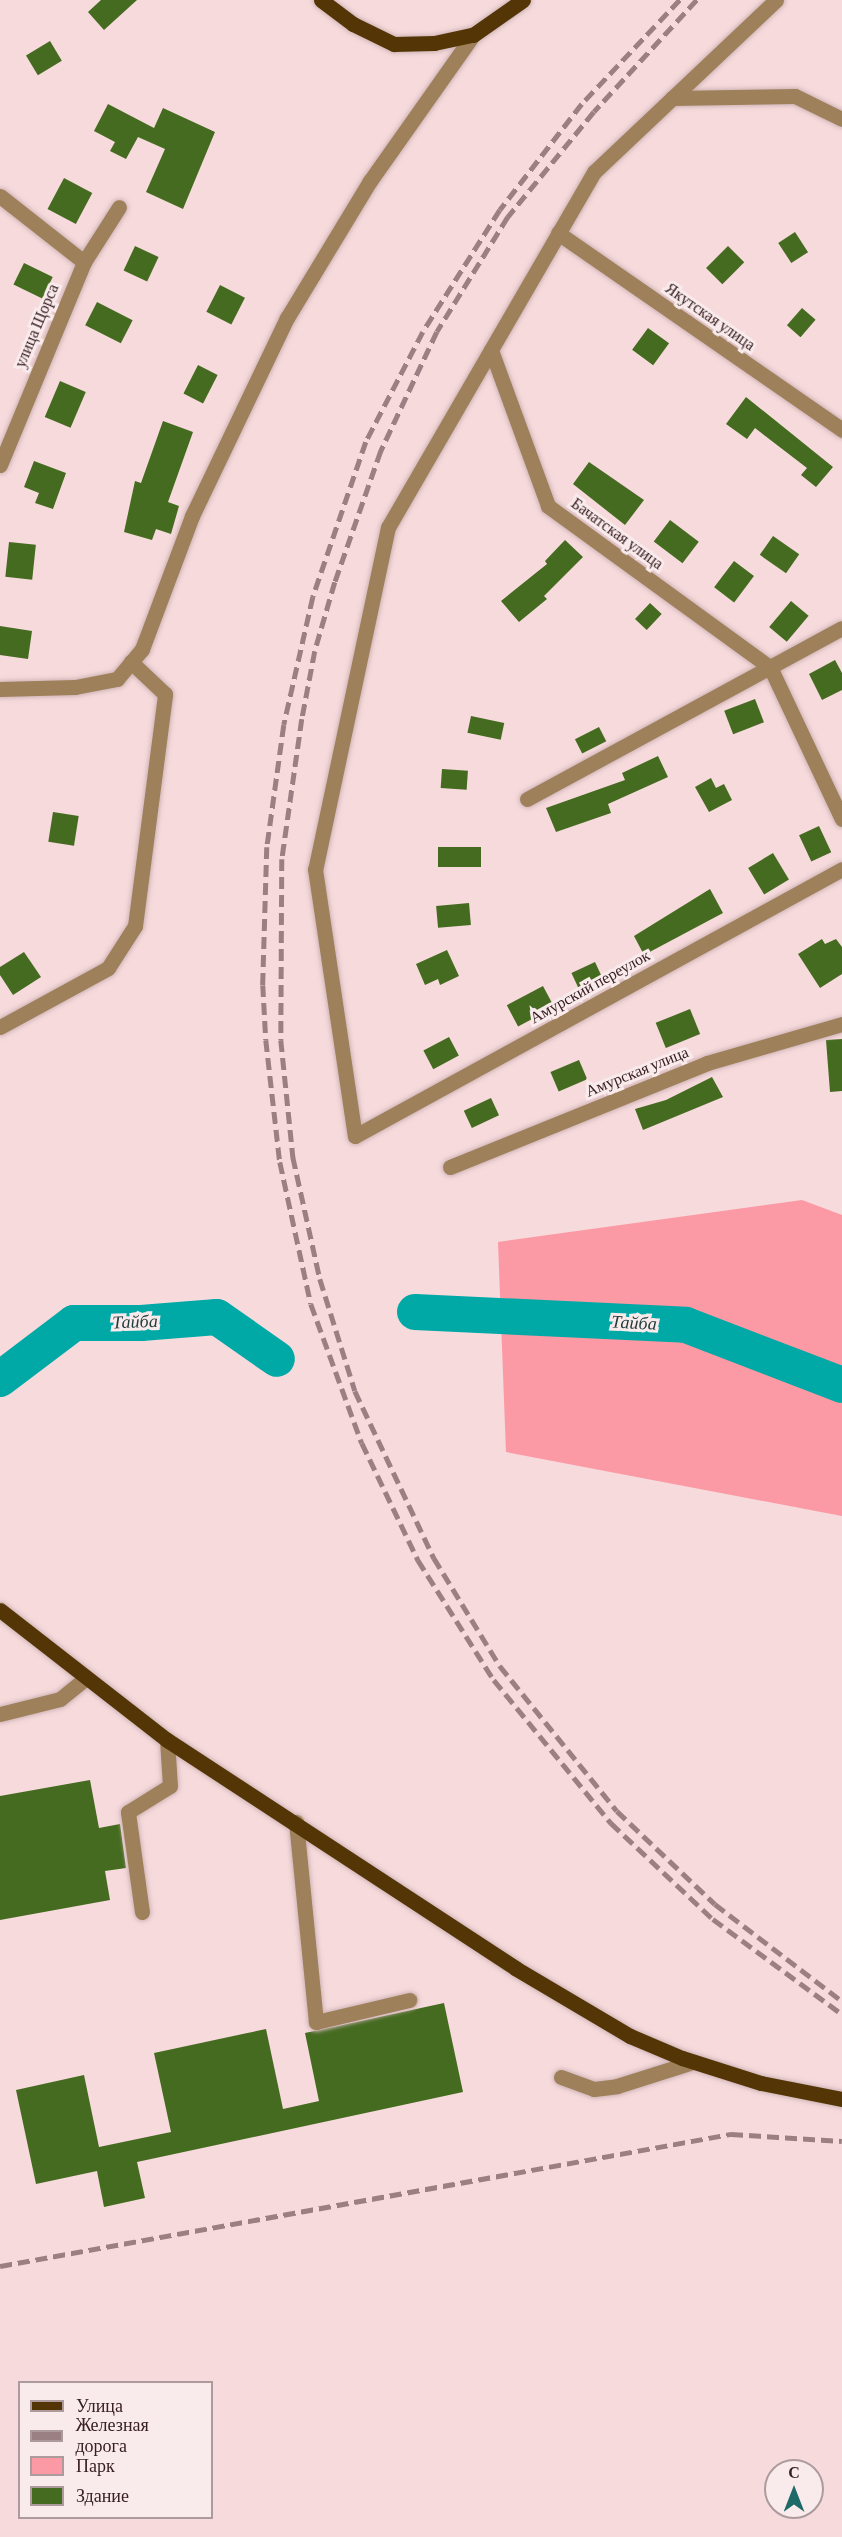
<!DOCTYPE html>
<html>
<head>
<meta charset="utf-8">
<style>
  body { margin:0 }
  #map { position:relative; width:842px; height:2537px; overflow:hidden; background:#f6dadc; font-family:"Crimson Pro",serif }
  div>[style] { position:absolute }
  .green>* { inset:0; background:#fb99a4 }
  .river>* { height:36px; margin:-18px; padding:0 18px; transform-origin:18px; border-radius:18px; background:#00a8a6 }
  .building>* { inset:0; background:#446b1f; transform-origin:0 0 }
  .roads { filter:drop-shadow(0 0 2px #d0b5b7) drop-shadow(0 0 2px #d0b5b7) }
  .minor>* { height:15px; margin:-7.5px; padding:0 7.5px; transform-origin:7.5px; border-radius:7.5px; background:#9e805a }
  .major>* { height:15px; margin:-7.5px; padding:0 7.5px; transform-origin:7.5px; border-radius:7.5px; background:#543606 }
  .rail>* { height:4.5px; margin-top:-2.25px; transform-origin:0; background:repeating-linear-gradient(90deg,#9b8083 0 12px,transparent 0 18px) }
  span { translate:-50% -50%; white-space:nowrap; text-align:center; line-height:1.15; -webkit-text-stroke:6px #f9ebec; paint-order:stroke }
  .street-label { font-size:16px; color:#392023 }
  .water-label { font-size:18px; color:#203c3b; font-style:italic }
  .legend { position:absolute; left:18px; top:2381px; width:195px; height:138px; box-sizing:border-box; background:#f9ebec; border:2px solid #ac9a9c; margin:0; padding:8px 10px; list-style:none; font-size:18px; color:#392023 }
  .legend li { display:flex; align-items:center; gap:12px; height:30px }
  .legend b { width:30px; border:2px solid #ac9a9c }
  .north { position:absolute; left:764px; top:2459px; width:60px; height:60px; box-sizing:border-box; background:#f9ebec; border:2px solid #ac9a9c; border-radius:50%; rotate:0deg; font-size:16px; font-weight:700; line-height:24px; text-align:center; color:#392023 }
  .north::after { content:''; display:block; margin:auto; width:21px; height:27px; background:#1e6a68; clip-path:polygon(50% 0,100% 100%,50% 72%,0 100%) }
</style>
</head>
<body>
<div id="map">
  <div class="green">
    <i style="clip-path:polygon(802px 1200px,842px 1215px,842px 1516px,506px 1452px,498px 1242px)"></i>
  </div>
  <div class="river">
    <i style="left:415px;top:1312px;width:271px;rotate:2.7deg"></i>
    <i style="left:686px;top:1325px;width:167px;rotate:21deg"></i>
    <i style="left:0;top:1379px;width:93px;rotate:-37.1deg"></i>
    <i style="left:74px;top:1323px;width:67px"></i>
    <i style="left:141px;top:1323px;width:76px;rotate:-4.5deg"></i>
    <i style="left:217px;top:1317px;width:73px;rotate:35deg"></i>
  </div>
  <div class="building">
    <i style="clip-path:polygon(101px 0,137px 0,104px 30px,88px 12px)"></i>
    <i style="left:50px;top:41px;width:23px;height:28px;rotate:59deg"></i>
    <i style="clip-path:polygon(108px 104px,154px 128px,163px 108px,215px 132px,183px 209px,146px 192px,165px 149px,138px 137px,126px 159px,110px 151px,115px 142px,94px 131px)"></i>
    <i style="left:64px;top:178px;width:32px;height:35px;rotate:28deg"></i>
    <i style="left:795px;top:232px;width:24px;height:20px;rotate:57deg"></i>
    <i style="left:135px;top:246px;width:26px;height:27px;rotate:25deg"></i>
    <i style="left:728px;top:246px;width:23px;height:31px;rotate:45deg"></i>
    <i style="left:24px;top:263px;width:32px;height:24px;rotate:26deg"></i>
    <i style="left:220px;top:285px;width:28px;height:30px;rotate:27deg"></i>
    <i style="left:97px;top:302px;width:40px;height:26px;rotate:27deg"></i>
    <i style="left:802px;top:308px;width:18px;height:23px;rotate:41deg"></i>
    <i style="left:648px;top:328px;width:26px;height:27px;rotate:36deg"></i>
    <i style="left:198px;top:365px;width:22px;height:32px;rotate:27deg"></i>
    <i style="left:60px;top:381px;width:28px;height:39px;rotate:23deg"></i>
    <i style="clip-path:polygon(746px 397px,833px 467px,816px 487px,801px 475px,807px 468px,755px 428px,747px 439px,726px 424px)"></i>
    <i style="clip-path:polygon(163px 421px,193px 432px,168px 502px,179px 506px,171px 534px,156px 529px,152px 540px,124px 532px,135px 481px,141px 483px)"></i>
    <i style="clip-path:polygon(34px 461px,66px 473px,53px 509px,35px 503px,39px 493px,24px 487px)"></i>
    <i style="clip-path:polygon(589px 462px,644px 500px,625px 525px,573px 484px)"></i>
    <i style="left:670px;top:520px;width:36px;height:27px;rotate:37deg"></i>
    <i style="left:773px;top:536px;width:32px;height:23px;rotate:35deg"></i>
    <i style="clip-path:polygon(565px 540px,583px 557px,544px 596px,547px 599px,519px 622px,501px 601px,547px 564px,545px 561px)"></i>
    <i style="left:9px;top:542px;width:27px;height:35px;rotate:6deg"></i>
    <i style="left:734px;top:561px;width:25px;height:33px;rotate:37deg"></i>
    <i style="left:791px;top:601px;width:23px;height:34px;rotate:40deg"></i>
    <i style="left:650px;top:603px;width:16px;height:22px;rotate:43deg"></i>
    <i style="clip-path:polygon(0 626px,32px 631px,28px 659px,0 655px)"></i>
    <i style="clip-path:polygon(835px 660px,842px 673px,842px 690px,822px 700px,809px 674px)"></i>
    <i style="left:755px;top:699px;width:25px;height:33px;rotate:69deg"></i>
    <i style="left:471px;top:716px;width:34px;height:17px;rotate:12deg"></i>
    <i style="left:599px;top:727px;width:16px;height:27px;rotate:63deg"></i>
    <i style="clip-path:polygon(658px 756px,668px 777px,608px 804px,611px 813px,556px 832px,546px 808px,625px 780px,622px 773px)"></i>
    <i style="left:442px;top:769px;width:26px;height:19px;rotate:4deg"></i>
    <i style="clip-path:polygon(711px 778px,716px 788px,724px 784px,732px 800px,709px 812px,695px 787px)"></i>
    <i style="left:53px;top:812px;width:26px;height:30px;rotate:9deg"></i>
    <i style="left:819px;top:826px;width:29px;height:22px;rotate:65deg"></i>
    <i style="left:481px;top:847px;width:20px;height:43px;rotate:90deg"></i>
    <i style="left:773px;top:853px;width:31px;height:29px;rotate:59deg"></i>
    <i style="clip-path:polygon(710px 889px,723px 913px,644px 955px,634px 936px)"></i>
    <i style="left:469px;top:903px;width:22px;height:33px;rotate:85deg"></i>
    <i style="clip-path:polygon(822px 939px,825px 944px,836px 939px,842px 947px,842px 974px,820px 988px,798px 954px)"></i>
    <i style="clip-path:polygon(447px 950px,459px 976px,440px 985px,438px 979px,425px 985px,416px 964px)"></i>
    <i style="clip-path:polygon(24px 952px,41px 977px,13px 995px,0 975px,0 967px)"></i>
    <i style="left:595px;top:962px;width:19px;height:26px;rotate:65deg"></i>
    <i style="left:543px;top:986px;width:24px;height:41px;rotate:62deg"></i>
    <i style="left:690px;top:1009px;width:27px;height:37px;rotate:68deg"></i>
    <i style="left:449px;top:1037px;width:21px;height:29px;rotate:62deg"></i>
    <i style="clip-path:polygon(842px 1039px,842px 1091px,830px 1092px,826px 1040px)"></i>
    <i style="left:579px;top:1060px;width:21px;height:31px;rotate:67deg"></i>
    <i style="clip-path:polygon(712px 1077px,723px 1097px,643px 1130px,635px 1109px,666px 1100px)"></i>
    <i style="left:491px;top:1098px;width:19px;height:30px;rotate:65deg"></i>
    <i style="clip-path:polygon(90px 1780px,99px 1828px,120px 1824px,126px 1868px,105px 1871px,110px 1900px,0 1920px,0 1796px)"></i>
    <i style="clip-path:polygon(444px 2003px,463px 2092px,137px 2162px,145px 2198px,104px 2207px,97px 2171px,36px 2184px,16px 2090px,84px 2075px,99px 2147px,171px 2132px,154px 2053px,266px 2029px,283px 2109px,319px 2101px,305px 2033px)"></i>
  </div>
  <div class="roads">
    <div class="minor">
      <i style="left:776px;top:0;width:250px;rotate:136.6deg"></i>
      <i style="left:594px;top:172px;width:410px;rotate:120.1deg"></i>
      <i style="left:388px;top:527px;width:350px;rotate:102deg"></i>
      <i style="left:315px;top:869px;width:270px;rotate:81.5deg"></i>
      <i style="left:355px;top:1136px;width:555px;rotate:-28.73deg"></i>
      <i style="left:672px;top:98px;width:123px;rotate:-0.9deg"></i>
      <i style="left:795px;top:96px;width:52px;rotate:26.1deg"></i>
      <i style="left:0;top:196px;width:107px;rotate:38.2deg"></i>
      <i style="left:558px;top:233px;width:346px;rotate:34.7deg"></i>
      <i style="left:491px;top:350px;width:166px;rotate:69.9deg"></i>
      <i style="left:548px;top:506px;width:274px;rotate:36deg"></i>
      <i style="left:770px;top:667px;width:168px;rotate:64.7deg"></i>
      <i style="left:0;top:465px;width:220px;rotate:-67.5deg"></i>
      <i style="left:84px;top:262px;width:65px;rotate:-57.5deg"></i>
      <i style="left:0;top:689px;width:75px;rotate:-1.5deg"></i>
      <i style="left:75px;top:687px;width:43px;rotate:-10.8deg"></i>
      <i style="left:117px;top:679px;width:39px;rotate:-50deg"></i>
      <i style="left:142px;top:649px;width:142px;rotate:-69.4deg"></i>
      <i style="left:192px;top:516px;width:220px;rotate:-64.4deg"></i>
      <i style="left:287px;top:318px;width:160px;rotate:-58.8deg"></i>
      <i style="left:370px;top:181px;width:179px;rotate:-54.8deg"></i>
      <i style="left:527px;top:799px;width:358px;rotate:-28.5deg"></i>
      <i style="left:0;top:1027px;width:123px;rotate:-28.6deg"></i>
      <i style="left:108px;top:968px;width:50px;rotate:-57.3deg"></i>
      <i style="left:135px;top:926px;width:234px;rotate:-82.6deg"></i>
      <i style="left:165px;top:694px;width:47px;rotate:-136.7deg"></i>
      <i style="left:450px;top:1167px;width:277px;rotate:-22deg"></i>
      <i style="left:707px;top:1063px;width:141px;rotate:-16.1deg"></i>
      <i style="left:0;top:1714px;width:62px;rotate:-14deg"></i>
      <i style="left:60px;top:1699px;width:32px;rotate:-39deg"></i>
      <i style="left:296px;top:1822px;width:201px;rotate:84.3deg"></i>
      <i style="left:316px;top:2022px;width:96px;rotate:-13.3deg"></i>
      <i style="left:142px;top:1912px;width:101px;rotate:-98deg"></i>
      <i style="left:128px;top:1812px;width:49px;rotate:-31.8deg"></i>
      <i style="left:170px;top:1786px;width:46px;rotate:-93.7deg"></i>
      <i style="left:561px;top:2077px;width:35px;rotate:20deg"></i>
      <i style="left:594px;top:2089px;width:23px;rotate:-7deg"></i>
      <i style="left:617px;top:2086px;width:80px;rotate:-17.5deg"></i>
    </div>
    <div class="major">
      <i style="left:321px;top:0;width:40px;rotate:37deg"></i>
      <i style="left:353px;top:24px;width:46px;rotate:26deg"></i>
      <i style="left:394px;top:44px;width:40px;rotate:-1.4deg"></i>
      <i style="left:434px;top:43px;width:40px;rotate:-12deg"></i>
      <i style="left:473px;top:35px;width:61px;rotate:-35deg"></i>
      <i style="left:0;top:1610px;width:212px;rotate:37.9deg"></i>
      <i style="left:167px;top:1740px;width:416px;rotate:33.2deg"></i>
      <i style="left:515px;top:1968px;width:134px;rotate:30.6deg"></i>
      <i style="left:630px;top:2036px;width:56px;rotate:22.9deg"></i>
      <i style="left:682px;top:2058px;width:83px;rotate:17.6deg"></i>
      <i style="left:761px;top:2083px;width:83px;rotate:11.2deg"></i>
    </div>
  </div>
  <div class="rail">
    <i style="left:680px;top:0;width:143px;rotate:133.3deg"></i>
    <i style="left:582px;top:104px;width:134px;rotate:127.7deg"></i>
    <i style="left:500px;top:210px;width:144px;rotate:122.3deg"></i>
    <i style="left:423px;top:332px;width:124px;rotate:117.4deg"></i>
    <i style="left:366px;top:442px;width:164px;rotate:108.9deg"></i>
    <i style="left:313px;top:597px;width:131px;rotate:102.8deg"></i>
    <i style="left:284px;top:725px;width:123px;rotate:97.9deg"></i>
    <i style="left:267px;top:847px;width:138px;rotate:91.7deg"></i>
    <i style="left:263px;top:985px;width:55px;rotate:86.9deg"></i>
    <i style="left:266px;top:1040px;width:123px;rotate:83.5deg"></i>
    <i style="left:280px;top:1162px;width:145px;rotate:77.7deg"></i>
    <i style="left:311px;top:1304px;width:148px;rotate:69.9deg"></i>
    <i style="left:362px;top:1443px;width:130px;rotate:64.4deg"></i>
    <i style="left:418px;top:1560px;width:142px;rotate:57.7deg"></i>
    <i style="left:494px;top:1680px;width:185px;rotate:50.7deg"></i>
    <i style="left:611px;top:1823px;width:140px;rotate:43.3deg"></i>
    <i style="left:713px;top:1919px;width:160px;rotate:36.4deg"></i>
    <i style="left:697px;top:0;width:152px;rotate:132.6deg"></i>
    <i style="left:594px;top:112px;width:136px;rotate:129.3deg"></i>
    <i style="left:508px;top:217px;width:135px;rotate:121.7deg"></i>
    <i style="left:437px;top:332px;width:132px;rotate:115.2deg"></i>
    <i style="left:381px;top:451px;width:139px;rotate:109.3deg"></i>
    <i style="left:335px;top:582px;width:72px;rotate:106.2deg"></i>
    <i style="left:315px;top:651px;width:69px;rotate:100.8deg"></i>
    <i style="left:302px;top:719px;width:141px;rotate:98.1deg"></i>
    <i style="left:282px;top:859px;width:181px;rotate:90.3deg"></i>
    <i style="left:281px;top:1040px;width:118px;rotate:84.1deg"></i>
    <i style="left:293px;top:1157px;width:125px;rotate:77.5deg"></i>
    <i style="left:320px;top:1279px;width:117px;rotate:72.6deg"></i>
    <i style="left:355px;top:1391px;width:185px;rotate:64.7deg"></i>
    <i style="left:434px;top:1558px;width:127px;rotate:58.6deg"></i>
    <i style="left:500px;top:1666px;width:186px;rotate:51.1deg"></i>
    <i style="left:617px;top:1811px;width:135px;rotate:43.5deg"></i>
    <i style="left:715px;top:1904px;width:160px;rotate:37.4deg"></i>
    <i style="left:0;top:2266px;width:743px;rotate:-10.24deg"></i>
    <i style="left:731px;top:2134px;width:111px;rotate:3.6deg"></i>
  </div>
  <div class="street-label">
    <span style="left:710px;top:317px;rotate:35deg">Якутская улица</span>
    <span style="left:37px;top:326px;rotate:-67deg">улица Щорса</span>
    <span style="left:617px;top:534px;rotate:36deg">Бачатская улица</span>
    <span style="left:590px;top:987px;rotate:-29deg">Амурский переулок</span>
    <span style="left:637px;top:1072px;rotate:-22deg">Амурская улица</span>
  </div>
  <div class="water-label">
    <span style="left:135px;top:1322px;rotate:-2deg">Тайба</span>
    <span style="left:634px;top:1323px;rotate:3deg">Тайба</span>
  </div>
  <ul class="legend">
  <li><b style="height:8px;background:#543606"></b>Улица</li>
  <li><b style="height:8px;background:#9b8083"></b>Железная дорога</li>
  <li><b style="height:16px;background:#fb99a4"></b>Парк</li>
  <li><b style="height:16px;background:#446b1f"></b>Здание</li>
  </ul>
  <div class="north">С</div>
</div>
</body>
</html>
